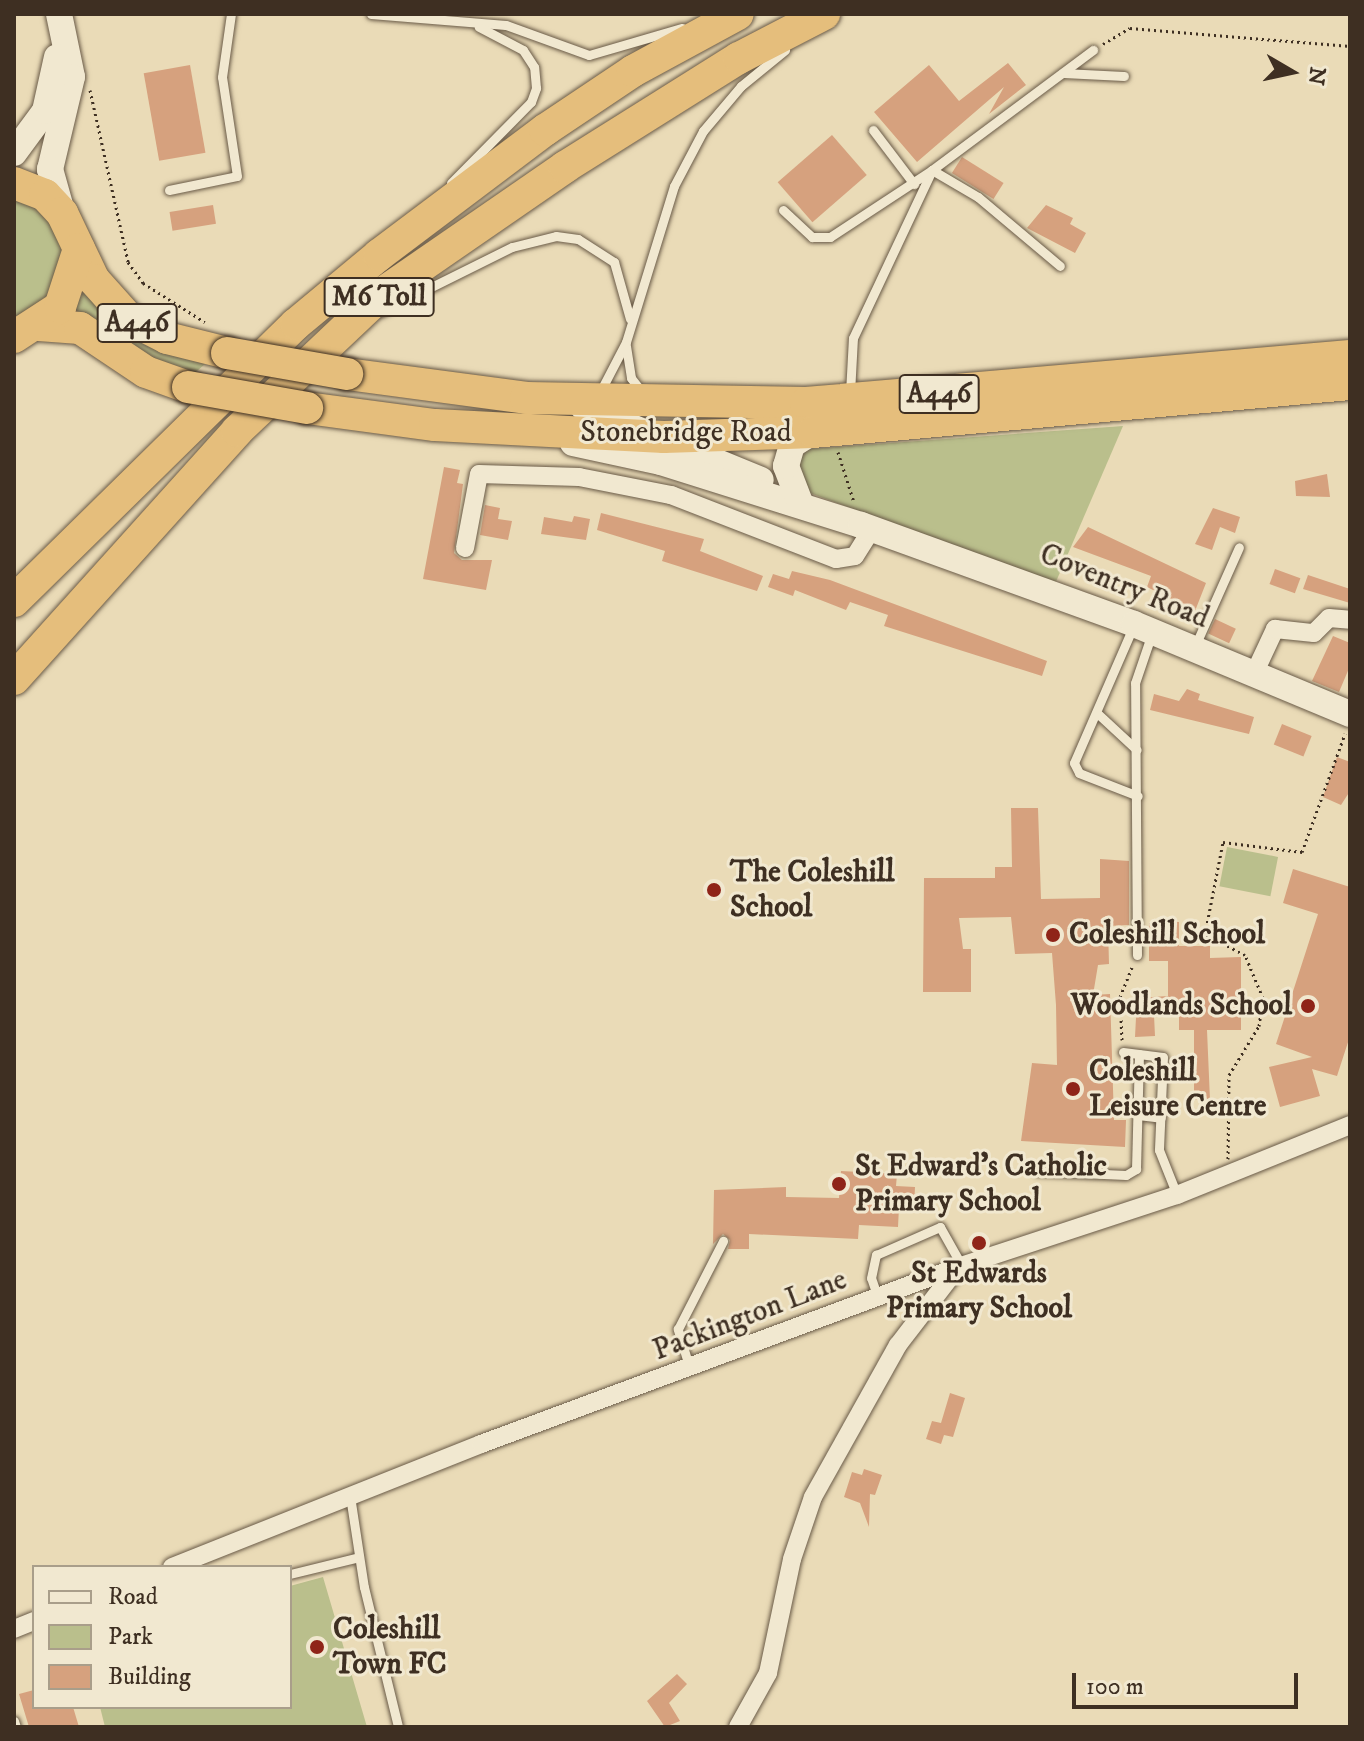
<!DOCTYPE html>
<html>
<head>
<meta charset="utf-8">
<style>
  body { margin:0 }
  #map { position:relative; width:1364px; height:1741px; overflow:hidden; background:#eadbb7; font-family:"IM FELL DW Pica",serif }
  div>[style] { position:absolute }
  .green>* { inset:0; background:#babf8c; transform-origin:0 0 }
  .building>* { inset:0; background:#d6a17e; transform-origin:0 0 }
  .path>* { height:3px; margin-top:-1.5px; transform-origin:0; background:repeating-linear-gradient(90deg,#3e2f22 0 2px,transparent 0 6px) }
  .roads { filter:drop-shadow(0 0 2px #695a47) drop-shadow(0 0 2px #695a47) }
  .lane>* { height:9px; margin:-4.5px; padding:0 4.5px; transform-origin:4.5px; border-radius:4.5px; background:#f1e8d0 }
  .street>* { height:18px; margin:-9px; padding:0 9px; transform-origin:9px; border-radius:9px; background:#f1e8d0 }
  .secondary>* { height:26px; margin:-13px; padding:0 13px; transform-origin:13px; border-radius:13px; background:#f1e8d0 }
  .highway>* { height:32px; margin:-16px; padding:0 16px; transform-origin:16px; border-radius:16px; background:#e5be7c }
  .bridges { filter:drop-shadow(0 0 2px #3e2f22) drop-shadow(0 0 2px #3e2f22) }
  .highway-bridge>* { height:32px; margin:-16px; padding:0 16px; transform-origin:16px; border-radius:16px; background:#e5be7c }
  .dots>* { width:22px; height:22px; translate:-50% -50%; box-sizing:border-box; border:4px solid #f1e8d0; border-radius:50% }
  span { translate:-50% -50%; white-space:nowrap; text-align:center; line-height:1.15; -webkit-text-stroke:6px #f1e8d0; paint-order:stroke }
  .shield-label span { padding:2px 6px; background:#f1e8d0; border:2px solid; border-radius:6px; -webkit-text-stroke-width:0 }
  .shield-label { font-size:28px; color:#3e2f22; font-weight:700 }
  .street-label { font-size:30px; color:#3e2f22 }
  .poi-label { font-size:30px; color:#3e2f22; font-weight:700 }
  .left { translate:0 -50%; text-align:left }
  .right { translate:-100% -50%; text-align:right }
  .frame { position:absolute; inset:0; border:16px solid #3e2f22; pointer-events:none }
  .legend { position:absolute; left:32px; top:1565px; width:260px; height:144px; box-sizing:border-box; background:#f1e8d0; border:2px solid #a99e8a; margin:0; padding:10px 14px; list-style:none; font-size:24px; color:#3e2f22 }
  .legend li { display:flex; align-items:center; gap:16px; height:40px }
  .legend b { width:40px; border:2px solid #a99e8a }
  .north { position:absolute; left:1252px; top:32px; width:80px; height:80px; -webkit-text-stroke:6px #f1e8d0; paint-order:stroke; rotate:99deg; font-size:22px; font-weight:700; line-height:32px; text-align:center; color:#3e2f22 }
  .north::after { content:''; display:block; margin:auto; width:28px; height:36px; background:#3e2f22; clip-path:polygon(50% 0,100% 100%,50% 72%,0 100%) }
  .scale { position:absolute; left:1072px; top:1673px; width:226px; height:36px; box-sizing:border-box; border:4px solid #3e2f22; border-top:0; padding-left:10px; font-size:24px; line-height:28px; white-space:nowrap; color:#3e2f22; -webkit-text-stroke:6px #f1e8d0; paint-order:stroke }
</style>
</head>
<body>
<div id="map">
  <div class="green">
    <i style="clip-path:polygon(14px 195px,42px 209px,64px 247px,59px 290px,14px 325px)"></i>
    <i style="clip-path:polygon(85px 289px,212px 358px,190px 377px,70px 315px)"></i>
    <i style="clip-path:polygon(1123px 426px,1055px 584px,810px 493px,795px 464px,808px 449px)"></i>
    <i style="left:1227px;top:847px;width:52px;height:40px;rotate:11deg"></i>
    <i style="clip-path:polygon(323px 1577px,367px 1727px,105px 1727px,100px 1707px,290px 1707px,290px 1586px)"></i>
  </div>
  <div class="building">
    <i style="clip-path:polygon(1008px 63px,1026px 85px,989px 114px,1004px 87px,917px 162px,874px 112px,929px 65px,959px 101px)"></i>
    <i style="left:190px;top:65px;width:89px;height:47px;rotate:80deg"></i>
    <i style="left:832px;top:135px;width:53px;height:72px;rotate:49deg"></i>
    <i style="left:962px;top:157px;width:49px;height:19px;rotate:32deg"></i>
    <i style="left:213px;top:205px;width:19px;height:44px;rotate:81deg"></i>
    <i style="clip-path:polygon(1046px 205px,1073px 218px,1070px 224px,1086px 233px,1075px 253px,1027px 228px)"></i>
    <i style="clip-path:polygon(444px 467px,460px 470px,457px 483px,463px 484px,454px 553px,462px 560px,492px 560px,486px 590px,423px 579px)"></i>
    <i style="clip-path:polygon(1327px 474px,1330px 497px,1296px 496px,1295px 481px)"></i>
    <i style="clip-path:polygon(485px 505px,500px 508px,498px 519px,512px 521px,508px 540px,480px 535px)"></i>
    <i style="clip-path:polygon(1213px 508px,1240px 517px,1235px 533px,1220px 527px,1212px 550px,1195px 544px)"></i>
    <i style="clip-path:polygon(601px 513px,704px 539px,700px 551px,763px 576px,757px 591px,662px 561px,665px 551px,597px 530px)"></i>
    <i style="clip-path:polygon(574px 516px,590px 519px,586px 540px,541px 534px,544px 517px,572px 522px)"></i>
    <i style="clip-path:polygon(1088px 527px,1206px 583px,1195px 611px,1147px 587px,1151px 576px,1073px 547px)"></i>
    <i style="left:1275px;top:569px;width:27px;height:16px;rotate:20deg"></i>
    <i style="clip-path:polygon(792px 571px,830px 580px,1047px 661px,1042px 676px,884px 626px,888px 615px,850px 602px,846px 610px,795px 590px,793px 596px,768px 587px,773px 574px,789px 579px)"></i>
    <i style="clip-path:polygon(1308px 575px,1350px 589px,1350px 603px,1303px 589px)"></i>
    <i style="left:1215px;top:619px;width:23px;height:16px;rotate:25deg"></i>
    <i style="clip-path:polygon(1333px 636px,1350px 643px,1350px 666px,1339px 692px,1312px 681px)"></i>
    <i style="clip-path:polygon(1187px 689px,1200px 694px,1198px 700px,1254px 717px,1249px 734px,1150px 710px,1154px 694px,1179px 701px)"></i>
    <i style="left:1282px;top:724px;width:32px;height:22px;rotate:22deg"></i>
    <i style="clip-path:polygon(1337px 757px,1350px 762px,1350px 791px,1341px 805px,1323px 797px)"></i>
    <i style="clip-path:polygon(1011px 808px,1038px 808px,1041px 899px,1100px 898px,1100px 859px,1129px 861px,1129px 925px,1108px 926px,1109px 964px,1098px 965px,1093px 995px,1110px 994px,1114px 1120px,1126px 1120px,1125px 1147px,1021px 1141px,1032px 1063px,1057px 1065px,1056px 1005px,1052px 953px,1015px 954px,1011px 917px,959px 918px,963px 949px,971px 949px,971px 992px,923px 992px,924px 878px,995px 878px,995px 867px,1012px 867px)"></i>
    <i style="clip-path:polygon(1293px 869px,1350px 887px,1350px 1036px,1337px 1076px,1312px 1069px,1320px 1096px,1280px 1107px,1269px 1067px,1312px 1057px,1276px 1044px,1318px 914px,1283px 903px)"></i>
    <i style="clip-path:polygon(1179px 922px,1179px 946px,1210px 946px,1210px 958px,1241px 957px,1241px 1030px,1207px 1030px,1210px 1100px,1194px 1100px,1194px 1030px,1179px 1030px,1179px 1014px,1154px 1015px,1155px 1036px,1135px 1037px,1137px 998px,1168px 996px,1168px 961px,1149px 961px,1149px 923px)"></i>
    <i style="clip-path:polygon(841px 1171px,897px 1174px,896px 1186px,915px 1187px,914px 1208px,899px 1207px,898px 1227px,859px 1225px,858px 1239px,749px 1234px,749px 1249px,728px 1249px,730px 1240px,723px 1234px,713px 1244px,714px 1190px,786px 1187px,786px 1197px,839px 1198px)"></i>
    <i style="clip-path:polygon(950px 1393px,965px 1398px,953px 1437px,944px 1435px,941px 1444px,926px 1439px,932px 1421px,941px 1423px)"></i>
    <i style="clip-path:polygon(864px 1469px,882px 1475px,875px 1495px,870px 1494px,869px 1527px,860px 1503px,844px 1497px,852px 1472px,862px 1475px)"></i>
    <i style="clip-path:polygon(677px 1674px,687px 1684px,669px 1703px,680px 1721px,665px 1727px,647px 1701px)"></i>
    <i style="clip-path:polygon(34px 1690px,34px 1707px,73px 1707px,79px 1727px,29px 1727px,19px 1694px)"></i>
  </div>
  <div class="path">
    <i style="left:1103px;top:44px;width:31px;rotate:-31deg"></i>
    <i style="left:1130px;top:28px;width:221px;rotate:4.7deg"></i>
    <i style="left:90px;top:90px;width:176px;rotate:77.5deg"></i>
    <i style="left:128px;top:262px;width:26px;rotate:54deg"></i>
    <i style="left:143px;top:283px;width:73px;rotate:32.2deg"></i>
    <i style="left:838px;top:452px;width:52px;rotate:72.3deg"></i>
    <i style="left:1122px;top:1040px;width:43px;rotate:-92.7deg"></i>
    <i style="left:1120px;top:997px;width:32px;rotate:-68deg"></i>
    <i style="left:1228px;top:1159px;width:84px;rotate:-89.3deg"></i>
    <i style="left:1229px;top:1075px;width:57px;rotate:-58.5deg"></i>
    <i style="left:1259px;top:1026px;width:28px;rotate:-82deg"></i>
    <i style="left:1263px;top:998px;width:47px;rotate:-112.7deg"></i>
    <i style="left:1245px;top:955px;width:45px;rotate:-152.3deg"></i>
    <i style="left:1205px;top:934px;width:94px;rotate:-78.9deg"></i>
    <i style="left:1223px;top:842px;width:80px;rotate:7.2deg"></i>
    <i style="left:1302px;top:852px;width:126px;rotate:-70deg"></i>
  </div>
  <div class="roads">
    <div class="lane">
      <i style="left:371px;top:14px;width:135px;rotate:4.7deg"></i>
      <i style="left:506px;top:25px;width:88px;rotate:19.9deg"></i>
      <i style="left:589px;top:55px;width:97px;rotate:-16.2deg"></i>
      <i style="left:1063px;top:73px;width:61px;rotate:2.8deg"></i>
      <i style="left:873px;top:130px;width:68px;rotate:52.8deg"></i>
      <i style="left:451px;top:183px;width:114px;rotate:-45.4deg"></i>
      <i style="left:531px;top:102px;width:15px;rotate:-70deg"></i>
      <i style="left:536px;top:88px;width:21px;rotate:-95deg"></i>
      <i style="left:534px;top:67px;width:20px;rotate:-123deg"></i>
      <i style="left:523px;top:50px;width:50px;rotate:-152.4deg"></i>
      <i style="left:169px;top:190px;width:69px;rotate:-11.6deg"></i>
      <i style="left:237px;top:176px;width:100px;rotate:-98.6deg"></i>
      <i style="left:222px;top:77px;width:64px;rotate:-81.9deg"></i>
      <i style="left:783px;top:210px;width:40px;rotate:43deg"></i>
      <i style="left:812px;top:237px;width:18px"></i>
      <i style="left:830px;top:237px;width:122px;rotate:-33.3deg"></i>
      <i style="left:932px;top:170px;width:53px;rotate:30.4deg"></i>
      <i style="left:978px;top:197px;width:107px;rotate:40.1deg"></i>
      <i style="left:381px;top:312px;width:146px;rotate:-26.4deg"></i>
      <i style="left:512px;top:247px;width:45px;rotate:-14deg"></i>
      <i style="left:556px;top:236px;width:22px;rotate:8deg"></i>
      <i style="left:578px;top:239px;width:43px;rotate:32.6deg"></i>
      <i style="left:614px;top:262px;width:59px;rotate:74.3deg"></i>
      <i style="left:626px;top:346px;width:32px;rotate:81deg"></i>
      <i style="left:631px;top:378px;width:16px;rotate:52deg"></i>
      <i style="left:600px;top:392px;width:56px;rotate:-62.5deg"></i>
      <i style="left:626px;top:342px;width:163px;rotate:-72.9deg"></i>
      <i style="left:674px;top:186px;width:62px;rotate:-62.2deg"></i>
      <i style="left:703px;top:131px;width:59px;rotate:-49.8deg"></i>
      <i style="left:741px;top:86px;width:57px;rotate:-39.3deg"></i>
      <i style="left:850px;top:393px;width:55px;rotate:-86.9deg"></i>
      <i style="left:853px;top:338px;width:186px;rotate:-64.8deg"></i>
      <i style="left:932px;top:170px;width:201px;rotate:-36.7deg"></i>
      <i style="left:1133px;top:627px;width:148px;rotate:113.5deg"></i>
      <i style="left:1074px;top:763px;width:11px;rotate:63deg"></i>
      <i style="left:1079px;top:773px;width:63px;rotate:21.3deg"></i>
      <i style="left:1195px;top:646px;width:108px;rotate:-66deg"></i>
      <i style="left:1097px;top:713px;width:54px;rotate:42.8deg"></i>
      <i style="left:1137px;top:955px;width:272px;rotate:-90.4deg"></i>
      <i style="left:1135px;top:683px;width:53px;rotate:-71.2deg"></i>
      <i style="left:1123px;top:1052px;width:40px;rotate:7.1deg"></i>
      <i style="left:1163px;top:1057px;width:93px;rotate:92.5deg"></i>
      <i style="left:1159px;top:1150px;width:48px;rotate:68.2deg"></i>
      <i style="left:1138px;top:1115px;width:23px;rotate:7deg"></i>
      <i style="left:1037px;top:1171px;width:89px;rotate:2.6deg"></i>
      <i style="left:1126px;top:1175px;width:12px;rotate:-31deg"></i>
      <i style="left:1136px;top:1169px;width:115px;rotate:-88.5deg"></i>
      <i style="left:878px;top:1298px;width:21px;rotate:-109deg"></i>
      <i style="left:871px;top:1278px;width:24px;rotate:-78deg"></i>
      <i style="left:876px;top:1255px;width:70px;rotate:-23.6deg"></i>
      <i style="left:940px;top:1227px;width:45px;rotate:60.6deg"></i>
      <i style="left:689px;top:1366px;width:39px;rotate:-107deg"></i>
      <i style="left:678px;top:1329px;width:99px;rotate:-62.9deg"></i>
      <i style="left:350px;top:1496px;width:92px;rotate:81.3deg"></i>
      <i style="left:364px;top:1587px;width:144px;rotate:76.3deg"></i>
      <i style="left:290px;top:1574px;width:71px;rotate:-13.8deg"></i>
      <i style="left:14px;top:1721px;width:6px;rotate:72deg"></i>
    </div>
    <div class="street">
      <i style="left:465px;top:548px;width:75px;rotate:-79.3deg"></i>
      <i style="left:479px;top:474px;width:100px;rotate:1.7deg"></i>
      <i style="left:579px;top:477px;width:94px;rotate:11.1deg"></i>
      <i style="left:671px;top:495px;width:177px;rotate:21.2deg"></i>
      <i style="left:836px;top:559px;width:19px;rotate:-9deg"></i>
      <i style="left:855px;top:556px;width:32px;rotate:-58deg"></i>
      <i style="left:1254px;top:674px;width:50px;rotate:-65deg"></i>
      <i style="left:1275px;top:629px;width:39px;rotate:6deg"></i>
      <i style="left:1314px;top:633px;width:21px;rotate:-45deg"></i>
      <i style="left:1329px;top:618px;width:21px;rotate:5deg"></i>
      <i style="left:172px;top:1567px;width:333px;rotate:-21.7deg"></i>
      <i style="left:481px;top:1444px;width:509px;rotate:-20.36deg"></i>
      <i style="left:958px;top:1267px;width:231px;rotate:-18.2deg"></i>
      <i style="left:1177px;top:1195px;width:187px;rotate:-22deg"></i>
      <i style="left:14px;top:1629px;width:22px;rotate:-22deg"></i>
      <i style="left:738px;top:1727px;width:62px;rotate:-60.9deg"></i>
      <i style="left:768px;top:1673px;width:116px;rotate:-78.1deg"></i>
      <i style="left:792px;top:1559px;width:65px;rotate:-71.3deg"></i>
      <i style="left:813px;top:1497px;width:174px;rotate:-60.8deg"></i>
      <i style="left:898px;top:1345px;width:98px;rotate:-52.4deg"></i>
    </div>
    <div class="secondary">
      <i style="left:59px;top:14px;width:64px;rotate:78.3deg"></i>
      <i style="left:72px;top:77px;width:95px;rotate:103.4deg"></i>
      <i style="left:50px;top:169px;width:45px;rotate:74.4deg"></i>
      <i style="left:14px;top:153px;width:52px;rotate:-53.6deg"></i>
      <i style="left:45px;top:111px;width:55px;rotate:-77.5deg"></i>
      <i style="left:583px;top:407px;width:192px;rotate:22.3deg"></i>
      <i style="left:573px;top:443px;width:90px;rotate:12.2deg"></i>
      <i style="left:661px;top:462px;width:210px;rotate:17.5deg"></i>
      <i style="left:861px;top:525px;width:290px;rotate:19.9deg"></i>
      <i style="left:1134px;top:624px;width:234px;rotate:22.6deg"></i>
      <i style="left:801px;top:505px;width:42px;rotate:-111deg"></i>
      <i style="left:786px;top:466px;width:22px;rotate:-74deg"></i>
      <i style="left:792px;top:445px;width:25px;rotate:-32deg"></i>
    </div>
    <div class="highway">
      <i style="left:14px;top:183px;width:33px;rotate:21deg"></i>
      <i style="left:45px;top:195px;width:25px;rotate:47deg"></i>
      <i style="left:62px;top:213px;width:74px;rotate:64.5deg"></i>
      <i style="left:94px;top:280px;width:51px;rotate:48.2deg"></i>
      <i style="left:128px;top:318px;width:44px;rotate:27.1deg"></i>
      <i style="left:167px;top:338px;width:62px;rotate:14deg"></i>
      <i style="left:39px;top:325px;width:41px;rotate:4.2deg"></i>
      <i style="left:80px;top:328px;width:79px;rotate:33.7deg"></i>
      <i style="left:146px;top:372px;width:45px;rotate:19.7deg"></i>
      <i style="left:14px;top:337px;width:55px;rotate:-33.1deg"></i>
      <i style="left:60px;top:307px;width:61px;rotate:-71.9deg"></i>
      <i style="left:347px;top:374px;width:181px;rotate:7.6deg"></i>
      <i style="left:526px;top:398px;width:280px;rotate:1deg"></i>
      <i style="left:806px;top:403px;width:546px;rotate:-4.94deg"></i>
      <i style="left:307px;top:408px;width:129px;rotate:7.6deg"></i>
      <i style="left:435px;top:425px;width:229px;rotate:3deg"></i>
      <i style="left:664px;top:437px;width:149px;rotate:-1.9deg"></i>
      <i style="left:813px;top:432px;width:539px;rotate:-5.11deg"></i>
      <i style="left:14px;top:601px;width:395px;rotate:-44.5deg"></i>
      <i style="left:296px;top:324px;width:108px;rotate:-39.7deg"></i>
      <i style="left:379px;top:255px;width:208px;rotate:-37deg"></i>
      <i style="left:545px;top:130px;width:106px;rotate:-33.8deg"></i>
      <i style="left:633px;top:71px;width:119px;rotate:-28.5deg"></i>
      <i style="left:14px;top:679px;width:334px;rotate:-48deg"></i>
      <i style="left:237px;top:431px;width:202px;rotate:-43.4deg"></i>
      <i style="left:384px;top:292px;width:220px;rotate:-34.6deg"></i>
      <i style="left:565px;top:167px;width:205px;rotate:-32.1deg"></i>
      <i style="left:739px;top:58px;width:96px;rotate:-27.4deg"></i>
    </div>
  </div>
  <div class="bridges">
    <div class="highway-bridge">
      <i style="left:227px;top:353px;width:122px;rotate:9.9deg"></i>
      <i style="left:188px;top:387px;width:121px;rotate:10deg"></i>
    </div>
  </div>
  <div class="dots">
    <i style="left:714px;top:890px;background:#8f2418"></i>
    <i style="left:1053px;top:935px;background:#8f2418"></i>
    <i style="left:1308px;top:1006px;background:#8f2418"></i>
    <i style="left:1073px;top:1089px;background:#8f2418"></i>
    <i style="left:839px;top:1184px;background:#8f2418"></i>
    <i style="left:979px;top:1243px;background:#8f2418"></i>
    <i style="left:317px;top:1647px;background:#8f2418"></i>
  </div>
  <div class="shield-label">
    <span style="left:379px;top:297px">M6 Toll</span>
    <span style="left:137px;top:323px">A446</span>
    <span style="left:939px;top:394px">A446</span>
  </div>
  <div class="street-label">
    <span style="left:686px;top:433px">Stonebridge Road</span>
    <span style="left:1124px;top:587px;rotate:22deg">Coventry Road</span>
    <span style="left:750px;top:1316px;rotate:-21deg">Packington Lane</span>
  </div>
  <div class="poi-label">
    <span class="left" style="left:730px;top:890px">The Coleshill<br>School</span>
    <span class="left" style="left:1069px;top:935px">Coleshill School</span>
    <span class="right" style="left:1292px;top:1006px">Woodlands School</span>
    <span class="left" style="left:1089px;top:1089px">Coleshill<br>Leisure Centre</span>
    <span class="left" style="left:855px;top:1184px">St Edward's Catholic<br>Primary School</span>
    <span style="left:979px;top:1291px">St Edwards<br>Primary School</span>
    <span class="left" style="left:333px;top:1647px">Coleshill<br>Town FC</span>
  </div>
  <div class="frame"></div>
  <ul class="legend">
  <li><b style="height:10px;background:#f1e8d0"></b>Road</li>
  <li><b style="height:22px;background:#babf8c"></b>Park</li>
  <li><b style="height:22px;background:#d6a17e"></b>Building</li>
  </ul>
  <div class="north">N</div>
  <div class="scale">100 m</div>
</div>
</body>
</html>
